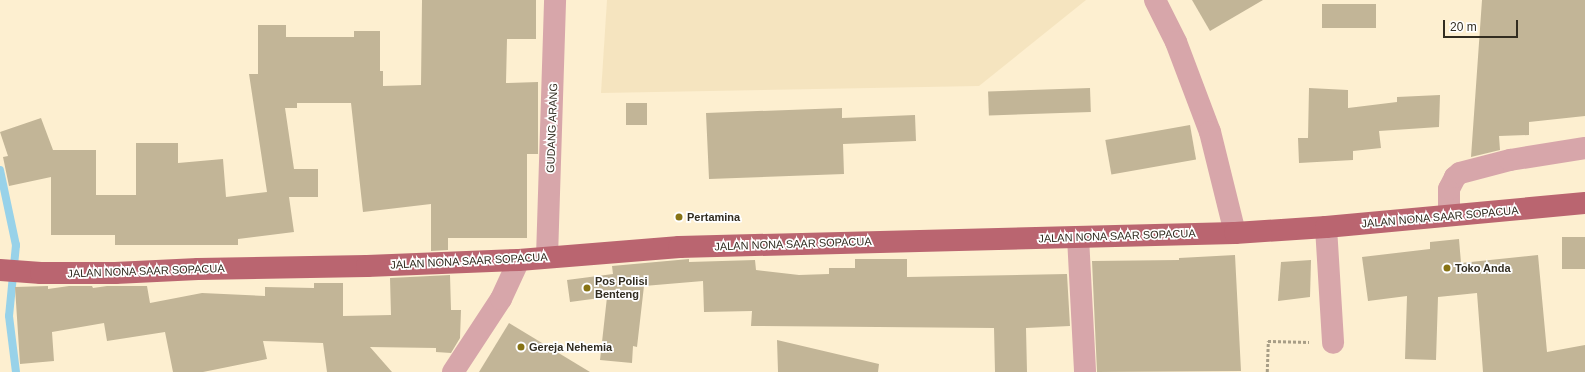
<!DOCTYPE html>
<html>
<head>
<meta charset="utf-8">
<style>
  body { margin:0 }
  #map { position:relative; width:1585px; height:372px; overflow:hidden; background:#fdefd0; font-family:Arial,sans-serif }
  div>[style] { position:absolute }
  .built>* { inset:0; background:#f5e4bf }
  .stream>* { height:8px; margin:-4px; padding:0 4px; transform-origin:4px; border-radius:4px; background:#98d2e9 }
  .building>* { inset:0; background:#c2b597; transform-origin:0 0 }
  .path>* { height:2.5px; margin-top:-1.25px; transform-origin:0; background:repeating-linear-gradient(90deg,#a79d86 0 3px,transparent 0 5px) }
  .minor>* { height:22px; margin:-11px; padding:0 11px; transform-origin:11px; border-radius:11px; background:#d7a6aa }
  .major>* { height:22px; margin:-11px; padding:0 11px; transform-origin:11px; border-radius:11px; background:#ba6570 }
  .dots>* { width:11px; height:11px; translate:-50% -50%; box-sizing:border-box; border:2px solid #fff; border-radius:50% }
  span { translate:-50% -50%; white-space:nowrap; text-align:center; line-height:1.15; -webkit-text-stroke:3.5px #fff; paint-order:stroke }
  .street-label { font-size:11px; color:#322d21 }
  .poi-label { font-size:11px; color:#322d21; font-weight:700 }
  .left { translate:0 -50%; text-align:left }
  .scale { position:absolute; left:1443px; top:20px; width:75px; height:18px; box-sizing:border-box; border:2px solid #322d21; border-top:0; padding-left:5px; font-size:12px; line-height:14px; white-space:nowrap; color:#322d21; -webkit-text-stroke:3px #fff; paint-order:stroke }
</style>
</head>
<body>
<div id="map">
  <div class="built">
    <i style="clip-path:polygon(607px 0,1086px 0,979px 86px,601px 93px)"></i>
  </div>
  <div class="stream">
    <i style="left:0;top:170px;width:77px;rotate:78deg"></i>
    <i style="left:16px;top:245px;width:71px;rotate:95.6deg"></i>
    <i style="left:9px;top:316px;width:56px;rotate:82.9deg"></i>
  </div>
  <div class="building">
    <i style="clip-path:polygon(422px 0,536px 0,536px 39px,507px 39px,506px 83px,538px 82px,538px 154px,527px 154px,527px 238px,448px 238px,448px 250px,431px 251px,431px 204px,363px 212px,351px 103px,297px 103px,297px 108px,285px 108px,294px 169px,318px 169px,318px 197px,289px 197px,294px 232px,238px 239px,238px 245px,115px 245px,115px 235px,51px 235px,51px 177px,9px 186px,3px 157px,8px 156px,0 132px,41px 118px,53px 150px,96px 150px,96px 195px,136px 195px,136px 143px,178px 143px,178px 163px,223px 159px,226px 197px,267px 192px,249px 74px,258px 74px,258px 25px,286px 25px,286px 37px,354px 37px,354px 31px,380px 31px,380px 71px,383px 71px,383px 86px,421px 85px)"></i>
    <i style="clip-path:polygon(1192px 0,1263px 0,1210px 31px)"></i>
    <i style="clip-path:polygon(1482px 0,1585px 0,1585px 116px,1529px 122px,1529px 135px,1499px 136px,1500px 150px,1471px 157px)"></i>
    <i style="left:1322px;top:4px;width:54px;height:24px"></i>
    <i style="left:1090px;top:88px;width:24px;height:102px;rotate:88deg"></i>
    <i style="clip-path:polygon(1309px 88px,1348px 90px,1348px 108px,1397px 102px,1397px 97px,1440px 95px,1439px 127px,1379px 131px,1381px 148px,1353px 151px,1353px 160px,1299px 163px,1298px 138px,1308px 138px)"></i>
    <i style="left:626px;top:103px;width:21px;height:22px"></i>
    <i style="clip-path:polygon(842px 108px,842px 118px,915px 115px,916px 141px,843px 144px,844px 174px,709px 179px,706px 113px)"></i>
    <i style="left:1190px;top:125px;width:35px;height:86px;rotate:80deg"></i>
    <i style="left:1585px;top:237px;width:32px;height:23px;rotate:90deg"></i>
    <i style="clip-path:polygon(1459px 239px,1461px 263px,1538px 255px,1547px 352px,1585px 345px,1585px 372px,1483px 372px,1477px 293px,1438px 297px,1436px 360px,1405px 359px,1407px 296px,1368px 301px,1362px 257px,1430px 249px,1430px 242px)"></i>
    <i style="clip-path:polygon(1235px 255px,1241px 371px,1097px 372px,1092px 261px,1179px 260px,1179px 258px)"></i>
    <i style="clip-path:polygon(689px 259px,689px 262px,755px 260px,756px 270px,799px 275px,829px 274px,829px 268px,855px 268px,855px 259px,907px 259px,907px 277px,1067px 274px,1070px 326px,1026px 328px,1027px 372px,995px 372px,994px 328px,751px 326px,752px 311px,704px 312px,703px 281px,644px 286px,637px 347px,633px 346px,632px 363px,600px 360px,607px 297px,570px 302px,567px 280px,613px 274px,612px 266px)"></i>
    <i style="clip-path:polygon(1311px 260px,1310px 297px,1278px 301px,1281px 262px)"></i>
    <i style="clip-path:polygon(450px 275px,451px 310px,461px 310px,460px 338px,451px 353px,436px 352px,436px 348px,370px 347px,392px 372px,327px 372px,323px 343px,263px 341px,267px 359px,203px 372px,173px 372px,165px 332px,107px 341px,104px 323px,52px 332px,54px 361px,20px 364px,15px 287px,48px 286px,48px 289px,69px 286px,92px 286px,93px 288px,107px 286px,147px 286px,150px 303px,202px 293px,265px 296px,265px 287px,314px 288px,314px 283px,343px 283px,343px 316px,391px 315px,390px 278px)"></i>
    <i style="clip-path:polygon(509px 323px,590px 372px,479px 372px)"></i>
    <i style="clip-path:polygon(777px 340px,879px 364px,878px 372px,778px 372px)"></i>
  </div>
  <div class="path">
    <i style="left:1267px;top:372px;width:31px;rotate:-88deg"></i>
    <i style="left:1268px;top:341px;width:41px;rotate:1.4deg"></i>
  </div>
  <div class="minor">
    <i style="left:1155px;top:0;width:47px;rotate:63.4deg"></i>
    <i style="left:1176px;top:42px;width:96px;rotate:69.3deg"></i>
    <i style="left:1210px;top:132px;width:104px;rotate:76.1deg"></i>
    <i style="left:1449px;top:215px;width:26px;rotate:-90deg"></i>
    <i style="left:1449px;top:189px;width:13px;rotate:-63deg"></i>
    <i style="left:1455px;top:177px;width:6px;rotate:-39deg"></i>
    <i style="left:1460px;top:173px;width:52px;rotate:-14.6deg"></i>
    <i style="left:1510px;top:160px;width:76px;rotate:-9.1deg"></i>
    <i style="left:1326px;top:227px;width:116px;rotate:86.5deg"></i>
    <i style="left:1078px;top:237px;width:135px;rotate:87deg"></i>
    <i style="left:547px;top:257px;width:257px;rotate:-88.2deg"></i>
    <i style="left:453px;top:372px;width:87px;rotate:-56.7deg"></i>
    <i style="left:501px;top:299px;width:43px;rotate:-65.2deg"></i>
  </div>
  <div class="major">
    <i style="left:0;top:270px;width:41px;rotate:4.2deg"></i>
    <i style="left:41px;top:273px;width:74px"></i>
    <i style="left:115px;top:273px;width:83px;rotate:-2.8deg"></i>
    <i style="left:198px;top:269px;width:169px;rotate:-1deg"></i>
    <i style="left:367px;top:266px;width:152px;rotate:-2.3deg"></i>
    <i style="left:519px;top:260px;width:161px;rotate:-4.6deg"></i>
    <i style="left:679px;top:247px;width:556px;rotate:-1.44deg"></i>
    <i style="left:1235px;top:233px;width:91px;rotate:-3.8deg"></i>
    <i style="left:1326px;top:227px;width:260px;rotate:-5.3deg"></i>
  </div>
  <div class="dots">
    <i style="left:679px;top:217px;background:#877315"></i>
    <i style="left:1447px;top:268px;background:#877315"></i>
    <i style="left:587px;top:288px;background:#877315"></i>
    <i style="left:521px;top:347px;background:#877315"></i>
  </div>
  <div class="street-label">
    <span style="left:552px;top:128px;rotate:-88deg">GUDANG ARANG</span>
    <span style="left:1440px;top:217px;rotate:-5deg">JALAN NONA SAAR SOPACUA</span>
    <span style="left:1117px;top:236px;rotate:-2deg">JALAN NONA SAAR SOPACUA</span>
    <span style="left:793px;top:244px;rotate:-2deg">JALAN NONA SAAR SOPACUA</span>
    <span style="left:469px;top:261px;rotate:-3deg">JALAN NONA SAAR SOPACUA</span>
    <span style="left:146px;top:271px;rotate:-2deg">JALAN NONA SAAR SOPACUA</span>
  </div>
  <div class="poi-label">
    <span class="left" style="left:687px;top:217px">Pertamina</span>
    <span class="left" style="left:1455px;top:268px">Toko Anda</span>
    <span class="left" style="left:595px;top:288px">Pos Polisi<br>Benteng</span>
    <span class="left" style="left:529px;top:347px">Gereja Nehemia</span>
  </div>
  <div class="scale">20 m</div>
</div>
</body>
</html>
